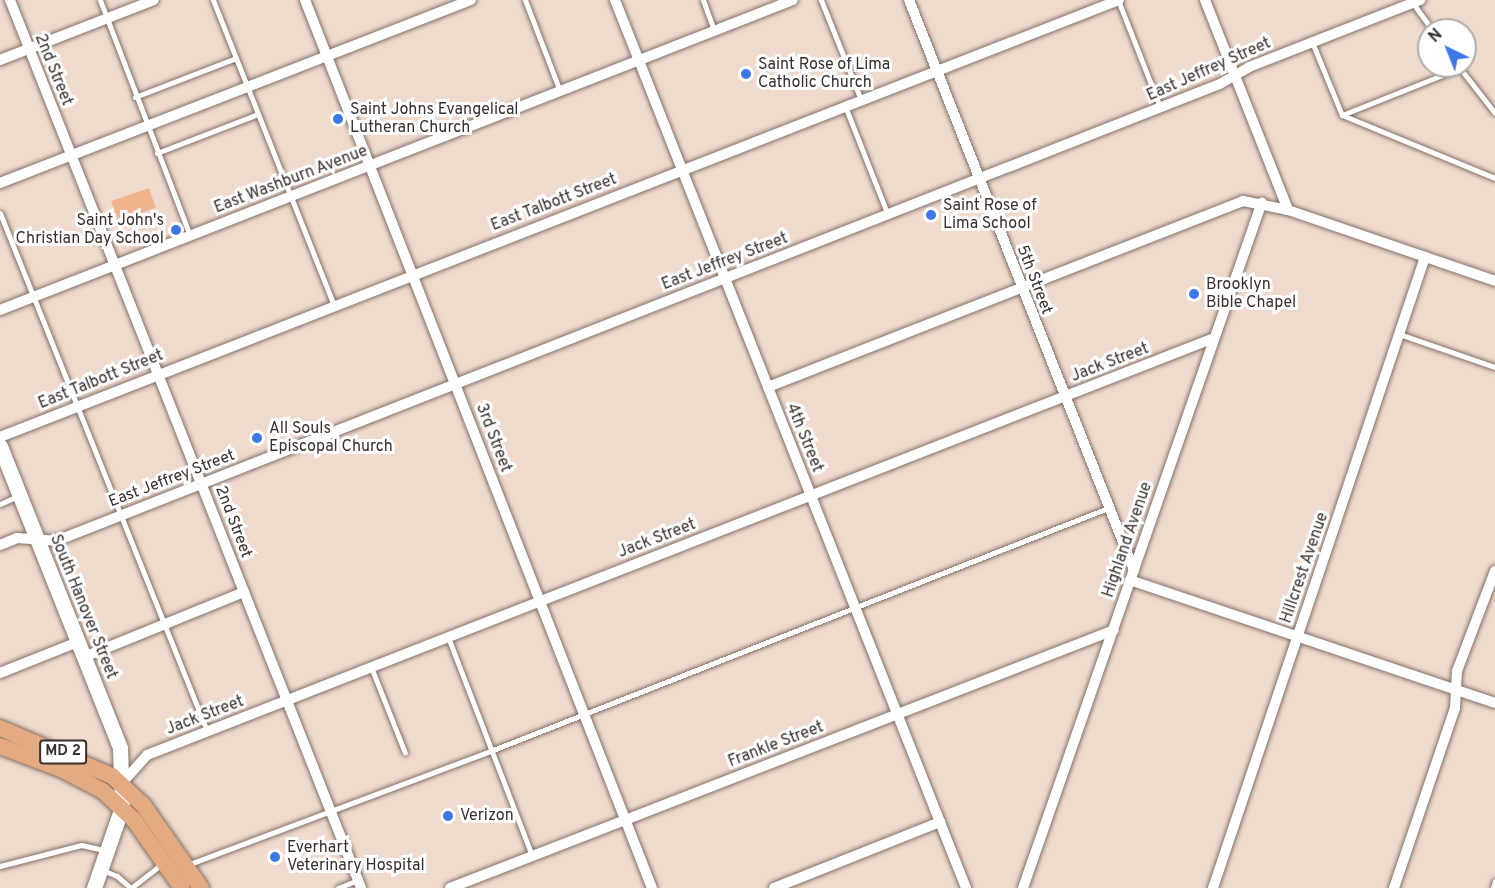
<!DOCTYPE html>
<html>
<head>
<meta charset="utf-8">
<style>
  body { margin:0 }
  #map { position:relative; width:1495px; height:888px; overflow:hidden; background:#efdace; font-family:Overpass,sans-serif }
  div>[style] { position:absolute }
  .green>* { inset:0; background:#f2b48f; transform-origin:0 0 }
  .roads { filter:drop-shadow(0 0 2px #827065) drop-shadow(0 0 2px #827065) }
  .service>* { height:5px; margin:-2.5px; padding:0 2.5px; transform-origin:2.5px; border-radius:2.5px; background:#fff }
  .minor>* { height:10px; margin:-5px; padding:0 5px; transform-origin:5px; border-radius:5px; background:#fff }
  .secondary>* { height:15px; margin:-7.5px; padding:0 7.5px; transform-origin:7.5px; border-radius:7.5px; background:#fff }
  .primary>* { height:16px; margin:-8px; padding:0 8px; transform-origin:8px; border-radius:8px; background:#e4ab83 }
  .dots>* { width:16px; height:16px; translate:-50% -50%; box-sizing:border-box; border:3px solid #fff; border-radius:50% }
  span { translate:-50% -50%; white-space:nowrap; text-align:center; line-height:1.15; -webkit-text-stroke:6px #fff; paint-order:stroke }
  .shield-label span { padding:2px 4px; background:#fff; border:2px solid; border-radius:4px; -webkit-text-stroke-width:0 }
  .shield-label { font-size:15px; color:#372f2b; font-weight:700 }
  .poi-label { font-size:16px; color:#372f2b }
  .left { translate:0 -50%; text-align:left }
  .right { translate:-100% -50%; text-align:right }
  .street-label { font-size:16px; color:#372f2b }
  .north { position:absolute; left:1417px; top:18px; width:60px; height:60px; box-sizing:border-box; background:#fff; border:2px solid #afacaa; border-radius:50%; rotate:317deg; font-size:16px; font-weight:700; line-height:24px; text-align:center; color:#372f2b }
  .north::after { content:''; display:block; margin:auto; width:21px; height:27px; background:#3e77e7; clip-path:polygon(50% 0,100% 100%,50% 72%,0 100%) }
</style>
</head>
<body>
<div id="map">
  <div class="green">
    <i style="left:149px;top:188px;width:21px;height:40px;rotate:71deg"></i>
  </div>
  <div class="roads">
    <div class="service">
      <i style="left:100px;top:0;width:253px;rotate:69.1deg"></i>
      <i style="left:213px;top:0;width:328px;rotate:68.4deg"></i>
      <i style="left:525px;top:0;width:97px;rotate:69deg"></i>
      <i style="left:703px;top:0;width:33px;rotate:70deg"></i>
      <i style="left:821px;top:0;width:108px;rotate:68.2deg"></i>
      <i style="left:1118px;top:0;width:115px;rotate:68.6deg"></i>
      <i style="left:1412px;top:2px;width:34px;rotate:54deg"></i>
      <i style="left:1312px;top:42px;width:79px;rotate:67.7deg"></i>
      <i style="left:1342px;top:115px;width:165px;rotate:22.4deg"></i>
      <i style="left:1459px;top:67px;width:58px;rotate:52deg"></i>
      <i style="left:135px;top:97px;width:108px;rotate:-21.1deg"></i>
      <i style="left:845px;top:106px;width:117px;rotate:68.5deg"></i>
      <i style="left:1342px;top:115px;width:127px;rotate:-21.7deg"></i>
      <i style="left:157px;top:153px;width:108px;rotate:-21.1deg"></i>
      <i style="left:0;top:213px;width:558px;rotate:68.22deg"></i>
      <i style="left:1399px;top:334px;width:102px;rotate:19deg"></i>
      <i style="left:0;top:504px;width:20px;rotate:-24deg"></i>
      <i style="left:448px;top:637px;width:235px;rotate:69deg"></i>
      <i style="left:371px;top:667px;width:92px;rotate:68.4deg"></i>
      <i style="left:187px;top:865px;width:327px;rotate:-20.6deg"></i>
      <i style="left:493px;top:750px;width:661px;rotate:-21.48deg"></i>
      <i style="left:0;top:866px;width:84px;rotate:-14.5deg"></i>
      <i style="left:81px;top:845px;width:25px;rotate:12deg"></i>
      <i style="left:102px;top:870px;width:16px;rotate:22deg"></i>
      <i style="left:117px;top:876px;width:18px;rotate:41deg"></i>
      <i style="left:131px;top:888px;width:41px;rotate:-38deg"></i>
      <i style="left:338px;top:888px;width:22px;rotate:-22deg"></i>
      <i style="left:1493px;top:888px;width:7px;rotate:-74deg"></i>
    </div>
    <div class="minor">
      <i style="left:10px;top:0;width:955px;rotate:68.43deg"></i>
      <i style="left:305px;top:0;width:953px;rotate:68.66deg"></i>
      <i style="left:615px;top:0;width:955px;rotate:68.43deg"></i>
      <i style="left:909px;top:0;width:613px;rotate:68.46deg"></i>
      <i style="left:1205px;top:0;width:226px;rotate:68.4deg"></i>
      <i style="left:0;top:60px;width:165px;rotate:-21.3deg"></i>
      <i style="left:0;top:183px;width:505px;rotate:-21.23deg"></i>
      <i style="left:0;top:310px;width:851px;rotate:-21.35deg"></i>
      <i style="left:768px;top:387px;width:510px;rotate:-21.38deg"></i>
      <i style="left:1243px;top:201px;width:46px;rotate:11.3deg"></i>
      <i style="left:1288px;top:210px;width:219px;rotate:18.9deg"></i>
      <i style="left:0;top:437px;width:1201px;rotate:-21.33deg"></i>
      <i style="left:0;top:545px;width:18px;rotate:-22deg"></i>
      <i style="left:17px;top:538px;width:39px;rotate:4deg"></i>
      <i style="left:56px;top:541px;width:1250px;rotate:-21.44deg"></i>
      <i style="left:1220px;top:84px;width:34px;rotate:-30deg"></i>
      <i style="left:1249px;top:67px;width:184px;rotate:-21.4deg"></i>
      <i style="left:1130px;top:580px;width:385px;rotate:18.6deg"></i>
      <i style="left:84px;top:657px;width:173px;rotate:-22.1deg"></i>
      <i style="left:0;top:673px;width:84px;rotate:-21.7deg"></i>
      <i style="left:122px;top:783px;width:38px;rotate:-48deg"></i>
      <i style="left:147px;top:755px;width:1146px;rotate:-21.35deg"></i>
      <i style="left:450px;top:888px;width:712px;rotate:-21.23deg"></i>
      <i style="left:774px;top:888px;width:179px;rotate:-21.7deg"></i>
      <i style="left:1023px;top:888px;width:726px;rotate:-70.79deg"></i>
      <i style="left:1213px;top:888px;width:666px;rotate:-71.43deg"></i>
      <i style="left:1394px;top:888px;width:190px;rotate:-71.3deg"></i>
      <i style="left:1455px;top:708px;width:37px;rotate:-87deg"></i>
      <i style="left:1457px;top:671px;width:107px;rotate:-69.2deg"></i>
    </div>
    <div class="secondary">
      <i style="left:0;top:446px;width:325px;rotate:68.3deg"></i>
      <i style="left:120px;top:748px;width:59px;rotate:88.1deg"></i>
      <i style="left:122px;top:807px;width:86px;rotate:109.1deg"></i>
    </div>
    <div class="primary">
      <i style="left:0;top:728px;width:122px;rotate:23.2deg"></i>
      <i style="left:112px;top:776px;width:44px;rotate:43.2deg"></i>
      <i style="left:144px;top:806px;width:100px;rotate:55.2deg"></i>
      <i style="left:0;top:746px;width:65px;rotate:20.7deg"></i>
      <i style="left:61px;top:769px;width:47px;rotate:27.6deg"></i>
      <i style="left:103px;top:791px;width:42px;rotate:43.1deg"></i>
      <i style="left:134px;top:820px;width:83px;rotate:54.8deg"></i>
    </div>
  </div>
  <div class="dots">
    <i style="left:746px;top:74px;background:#3e77e7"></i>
    <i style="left:338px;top:119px;background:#3e77e7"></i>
    <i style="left:931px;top:215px;background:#3e77e7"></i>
    <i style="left:176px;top:230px;background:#3e77e7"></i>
    <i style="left:1194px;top:294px;background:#3e77e7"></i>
    <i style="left:257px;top:438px;background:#3e77e7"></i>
    <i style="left:448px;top:816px;background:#3e77e7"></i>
    <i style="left:275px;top:857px;background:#3e77e7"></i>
  </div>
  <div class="shield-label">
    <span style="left:63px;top:752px">MD 2</span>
  </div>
  <div class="poi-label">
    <span class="left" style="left:758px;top:74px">Saint Rose of Lima<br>Catholic Church</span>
    <span class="left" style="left:350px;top:119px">Saint Johns Evangelical<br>Lutheran Church</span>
    <span class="left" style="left:943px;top:215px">Saint Rose of<br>Lima School</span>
    <span class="right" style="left:164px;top:230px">Saint John's<br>Christian Day School</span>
    <span class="left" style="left:1206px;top:294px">Brooklyn<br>Bible Chapel</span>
    <span class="left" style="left:269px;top:438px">All Souls<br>Episcopal Church</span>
    <span class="left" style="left:460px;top:816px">Verizon</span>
    <span class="left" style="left:287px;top:857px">Everhart<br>Veterinary Hospital</span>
  </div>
  <div class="street-label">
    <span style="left:53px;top:70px;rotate:68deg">2nd Street</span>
    <span style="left:1209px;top:70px;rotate:-24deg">East Jeffrey Street</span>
    <span style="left:291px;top:180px;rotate:-21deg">East Washburn Avenue</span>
    <span style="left:554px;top:203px;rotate:-21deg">East Talbott Street</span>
    <span style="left:725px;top:262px;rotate:-21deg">East Jeffrey Street</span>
    <span style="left:1034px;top:280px;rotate:69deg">5th Street</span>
    <span style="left:1110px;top:363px;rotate:-21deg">Jack Street</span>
    <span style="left:101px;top:380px;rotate:-22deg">East Talbott Street</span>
    <span style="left:493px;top:438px;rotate:69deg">3rd Street</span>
    <span style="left:804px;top:438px;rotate:68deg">4th Street</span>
    <span style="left:172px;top:479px;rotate:-21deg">East Jeffrey Street</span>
    <span style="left:233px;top:522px;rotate:69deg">2nd Street</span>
    <span style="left:657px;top:539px;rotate:-21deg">Jack Street</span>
    <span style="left:1128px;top:540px;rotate:-71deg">Highland Avenue</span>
    <span style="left:1305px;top:568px;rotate:-71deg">Hillcrest Avenue</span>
    <span style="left:83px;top:607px;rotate:68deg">South Hanover Street</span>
    <span style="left:205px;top:716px;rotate:-21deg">Jack Street</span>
    <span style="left:776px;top:745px;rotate:-21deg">Frankle Street</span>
  </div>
  <div class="north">N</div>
</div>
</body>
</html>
